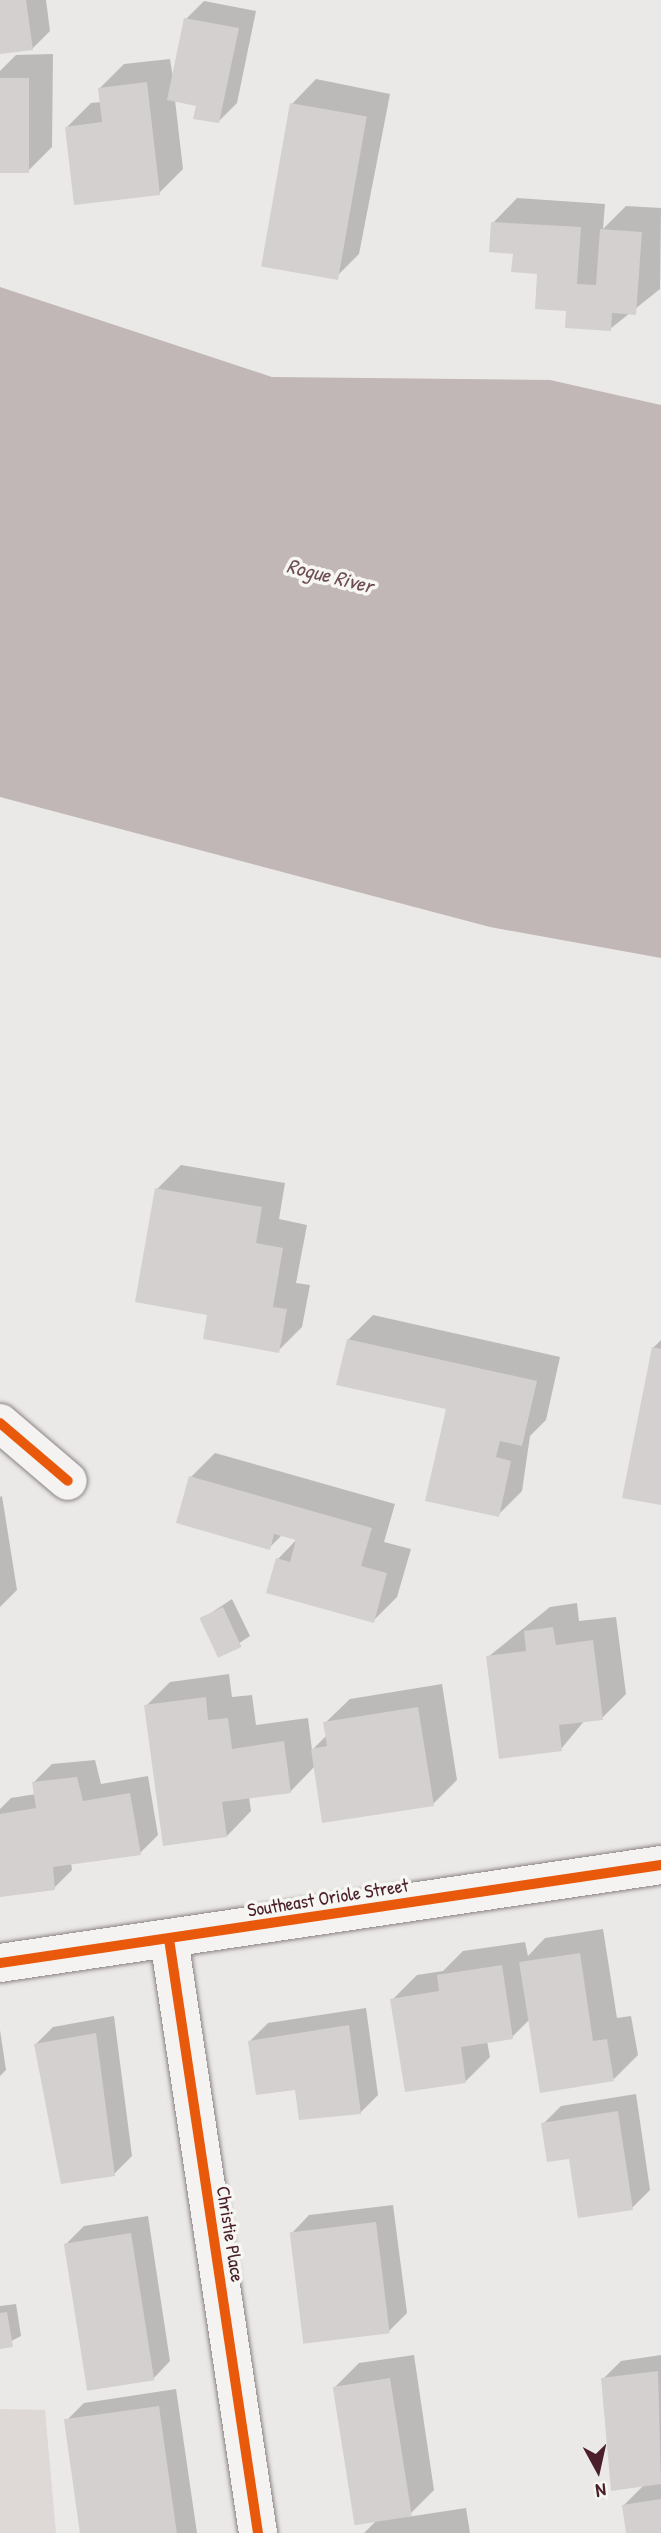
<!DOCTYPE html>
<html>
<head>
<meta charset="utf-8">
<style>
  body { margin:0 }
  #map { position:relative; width:661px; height:2533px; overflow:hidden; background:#ebe9e7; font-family:"Patrick Hand",sans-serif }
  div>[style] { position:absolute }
  .green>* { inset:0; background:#ded8d7 }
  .water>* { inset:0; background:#c2b7b7 }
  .shadow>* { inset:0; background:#0003 }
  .building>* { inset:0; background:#d3d0cf; transform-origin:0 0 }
  .roads { filter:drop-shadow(0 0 2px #8b8283) drop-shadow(0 0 2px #8b8283) }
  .minor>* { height:38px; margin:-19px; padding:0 19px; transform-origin:19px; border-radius:19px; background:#f4f3f1 }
  .cycleway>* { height:10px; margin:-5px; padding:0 5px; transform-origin:5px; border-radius:5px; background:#e8590c }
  span { translate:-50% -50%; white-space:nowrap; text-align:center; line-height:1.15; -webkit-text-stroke:7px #f6f6f2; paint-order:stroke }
  .street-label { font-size:19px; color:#4a1f2b }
  .water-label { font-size:21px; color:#6e4d55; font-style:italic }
  .north { position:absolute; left:563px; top:2435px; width:70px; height:70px; -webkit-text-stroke:5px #f6f6f2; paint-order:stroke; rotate:172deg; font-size:19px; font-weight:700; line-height:28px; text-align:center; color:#4a1f2b }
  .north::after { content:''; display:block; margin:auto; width:24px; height:32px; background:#4a1f2b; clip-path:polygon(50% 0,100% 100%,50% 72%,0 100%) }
</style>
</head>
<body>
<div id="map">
  <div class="green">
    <i style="clip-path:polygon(0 2409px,45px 2410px,56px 2533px,0 2533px)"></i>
  </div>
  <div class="water">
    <i style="clip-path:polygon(0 287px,272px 377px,550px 380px,661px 405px,661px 958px,490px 927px,0 797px)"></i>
  </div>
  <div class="shadow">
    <i style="clip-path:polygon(0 0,46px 0,50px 31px,32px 49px,0 52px)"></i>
    <i style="clip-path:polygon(204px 1px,256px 11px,237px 103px,219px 121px,198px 105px,175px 100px,183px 169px,159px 193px,67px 127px,91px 103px,101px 102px,100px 88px,124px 64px,170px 59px,173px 78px,186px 19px)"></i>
    <i style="clip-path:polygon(53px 54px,52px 147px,28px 171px,0 171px,0 71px,16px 55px)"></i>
    <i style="clip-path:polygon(316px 79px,390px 94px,359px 254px,335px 278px,292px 104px)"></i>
    <i style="clip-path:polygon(517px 198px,605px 204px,603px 229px,626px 206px,661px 208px,660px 289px,610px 329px,568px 309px,493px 223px)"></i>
    <i style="clip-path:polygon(181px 1165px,285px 1183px,279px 1219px,307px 1225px,296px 1283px,310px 1285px,302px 1327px,278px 1351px,157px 1189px)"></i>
    <i style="clip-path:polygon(373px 1315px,560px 1357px,546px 1420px,530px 1436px,522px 1491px,498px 1515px,448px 1408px,348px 1340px)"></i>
    <i style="clip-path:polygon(661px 1340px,661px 1504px,653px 1348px)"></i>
    <i style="clip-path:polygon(215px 1453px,395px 1504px,384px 1542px,411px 1549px,397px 1597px,373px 1621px,278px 1559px,298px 1538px,283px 1534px,269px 1548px,191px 1477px)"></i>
    <i style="clip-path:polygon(2px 1496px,17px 1590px,0 1607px,0 1497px)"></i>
    <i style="clip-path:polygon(232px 1599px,250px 1636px,221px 1655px,202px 1619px)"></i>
    <i style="clip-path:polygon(577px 1603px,579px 1621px,616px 1617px,626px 1694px,602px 1718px,585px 1720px,561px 1749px,488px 1657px,550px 1607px)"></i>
    <i style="clip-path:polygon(229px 1674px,232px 1697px,252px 1695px,256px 1725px,308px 1718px,312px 1750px,327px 1735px,325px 1723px,350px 1699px,442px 1684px,457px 1780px,433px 1804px,315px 1766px,290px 1792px,249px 1797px,251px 1811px,227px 1836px,146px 1706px,170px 1682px)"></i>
    <i style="clip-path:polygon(95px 1760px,101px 1784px,148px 1776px,158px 1835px,140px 1853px,71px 1862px,72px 1870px,54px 1888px,0 1878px,0 1809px,11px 1798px,36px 1794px,34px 1782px,52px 1764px)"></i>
    <i style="clip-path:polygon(603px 1929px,617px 2018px,631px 2016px,638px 2055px,614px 2079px,530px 2019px,512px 2037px,487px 2041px,490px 2057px,466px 2081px,392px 2000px,417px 1975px,443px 1971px,463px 1951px,525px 1942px,528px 1956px,545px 1938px)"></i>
    <i style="clip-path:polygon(366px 2008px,378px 2095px,360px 2113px,297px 2088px,250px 2041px,268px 2023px)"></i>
    <i style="clip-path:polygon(114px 2016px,132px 2156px,114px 2174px,35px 2045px,53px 2027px)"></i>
    <i style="clip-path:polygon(0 2030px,6px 2070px,0 2076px)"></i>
    <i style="clip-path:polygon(636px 2094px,650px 2190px,632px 2208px,570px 2157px,543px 2124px,561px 2106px)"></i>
    <i style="clip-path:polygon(393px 2205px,407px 2313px,389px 2331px,292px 2233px,309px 2215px)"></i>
    <i style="clip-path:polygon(148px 2216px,170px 2361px,153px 2379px,66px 2244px,84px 2226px)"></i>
    <i style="clip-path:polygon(16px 2304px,21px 2336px,0 2347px,0 2306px)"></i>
    <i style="clip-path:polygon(414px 2355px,434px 2490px,407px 2517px,466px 2508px,470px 2533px,364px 2533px,378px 2519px,335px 2387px,359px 2363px)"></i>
    <i style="clip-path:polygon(661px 2355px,661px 2533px,628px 2533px,624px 2505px,644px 2485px,603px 2379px,621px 2361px)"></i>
    <i style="clip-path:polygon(176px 2389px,197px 2533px,84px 2533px,66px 2421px,84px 2403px)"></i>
  </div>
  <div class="building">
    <i style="clip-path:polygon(0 0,26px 0,33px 50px,0 54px)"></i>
    <i style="clip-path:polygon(184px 18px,239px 28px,219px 123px,193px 119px,196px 106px,167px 100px)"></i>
    <i style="left:0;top:78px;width:29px;height:95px"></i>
    <i style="clip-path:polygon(147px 82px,160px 195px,74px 205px,65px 127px,102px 122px,98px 88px)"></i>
    <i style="left:290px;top:103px;width:78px;height:166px;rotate:10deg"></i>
    <i style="clip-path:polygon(491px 222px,581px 227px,577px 284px,596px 285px,600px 229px,642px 232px,636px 315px,612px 313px,611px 331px,565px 328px,566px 311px,535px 309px,537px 274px,511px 272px,513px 254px,489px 252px)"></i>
    <i style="clip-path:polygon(155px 1188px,262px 1207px,256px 1243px,283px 1248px,273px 1307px,287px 1309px,279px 1353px,203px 1339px,207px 1315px,135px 1302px)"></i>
    <i style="clip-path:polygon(347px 1339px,537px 1381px,522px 1446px,500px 1441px,496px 1457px,511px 1461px,499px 1517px,425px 1501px,446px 1409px,336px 1385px)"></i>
    <i style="clip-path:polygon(652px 1347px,661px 1349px,661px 1505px,622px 1498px)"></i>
    <i style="clip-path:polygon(189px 1476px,372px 1528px,361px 1566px,387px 1573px,374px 1623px,266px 1593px,276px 1558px,290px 1562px,296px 1540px,274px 1534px,270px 1550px,176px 1523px)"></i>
    <i style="left:223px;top:1607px;width:44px;height:26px;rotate:65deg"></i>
    <i style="clip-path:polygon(553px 1627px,556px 1645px,593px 1640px,603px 1720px,559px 1725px,562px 1751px,499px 1759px,486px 1656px,526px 1651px,524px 1631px)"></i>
    <i style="clip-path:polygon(206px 1697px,208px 1720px,228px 1718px,232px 1749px,284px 1741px,291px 1793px,222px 1802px,227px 1837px,163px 1846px,144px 1705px)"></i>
    <i style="clip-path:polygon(418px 1707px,434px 1806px,322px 1823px,311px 1749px,327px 1746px,323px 1722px)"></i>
    <i style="clip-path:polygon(77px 1777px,83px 1801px,130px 1793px,141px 1855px,53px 1867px,55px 1890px,0 1897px,0 1814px,36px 1808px,32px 1782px)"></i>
    <i style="clip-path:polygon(580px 1953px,593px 2041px,607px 2039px,614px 2081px,540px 2093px,519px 1962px)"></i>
    <i style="clip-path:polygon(502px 1965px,513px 2039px,461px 2047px,466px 2083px,405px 2092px,390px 1999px,439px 1991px,437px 1975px)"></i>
    <i style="clip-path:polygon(349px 2025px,361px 2114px,299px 2120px,295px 2090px,256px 2095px,248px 2041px)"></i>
    <i style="clip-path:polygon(96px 2033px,115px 2176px,61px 2184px,34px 2044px)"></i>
    <i style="clip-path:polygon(618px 2111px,633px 2210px,578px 2218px,569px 2159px,547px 2162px,541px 2123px)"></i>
    <i style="left:376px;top:2222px;width:112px;height:87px;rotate:83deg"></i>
    <i style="left:131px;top:2233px;width:149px;height:68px;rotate:81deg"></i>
    <i style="clip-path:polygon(7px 2312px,13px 2347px,0 2349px,0 2313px)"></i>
    <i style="clip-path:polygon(658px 2371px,661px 2484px,611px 2491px,601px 2378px)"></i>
    <i style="left:390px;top:2378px;width:140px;height:58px;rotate:81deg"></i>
    <i style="left:159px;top:2406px;width:128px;height:96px;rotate:82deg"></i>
    <i style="clip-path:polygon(661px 2499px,661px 2533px,626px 2533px,622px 2505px)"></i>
  </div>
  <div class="roads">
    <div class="minor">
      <i style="left:0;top:1423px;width:89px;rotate:40.5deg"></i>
      <i style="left:169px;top:1939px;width:601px;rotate:81.48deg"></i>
      <i style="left:0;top:1963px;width:668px;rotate:-8.43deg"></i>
    </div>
  </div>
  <div class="cycleway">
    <i style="left:0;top:1423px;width:89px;rotate:40.5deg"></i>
    <i style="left:169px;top:1939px;width:601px;rotate:81.48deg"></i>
    <i style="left:0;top:1963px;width:668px;rotate:-8.43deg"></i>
  </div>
  <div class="street-label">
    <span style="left:328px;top:1898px;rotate:-9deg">Southeast Oriole Street</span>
    <span style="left:230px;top:2234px;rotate:81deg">Christie Place</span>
  </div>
  <div class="water-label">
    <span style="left:330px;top:576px;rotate:14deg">Rogue River</span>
  </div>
  <div class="north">N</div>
</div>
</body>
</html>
